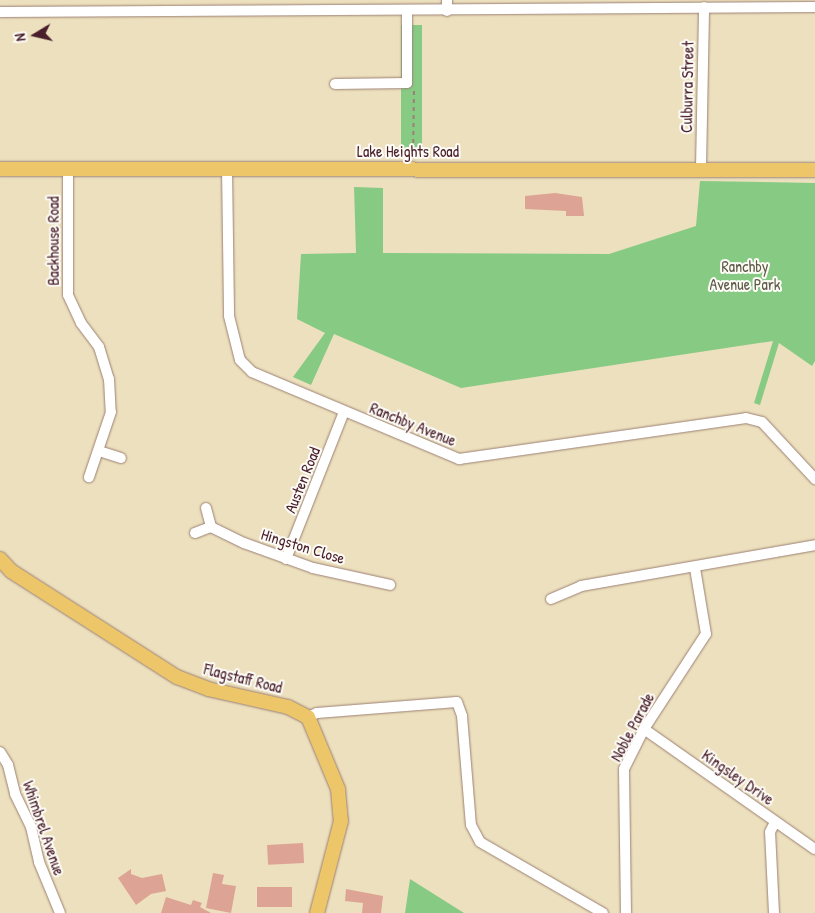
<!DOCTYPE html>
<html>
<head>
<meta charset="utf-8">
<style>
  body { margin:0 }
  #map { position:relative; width:815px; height:913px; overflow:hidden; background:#ede0be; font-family:"Patrick Hand",sans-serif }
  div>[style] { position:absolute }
  .green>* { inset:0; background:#86ca84; transform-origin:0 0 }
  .building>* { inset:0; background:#dda394; transform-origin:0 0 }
  .path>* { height:2px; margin-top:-1px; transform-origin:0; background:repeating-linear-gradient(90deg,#9c8074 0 4px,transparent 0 8px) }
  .roads { filter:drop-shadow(0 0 1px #9c8074) drop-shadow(0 0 1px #9c8074) }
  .minor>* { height:10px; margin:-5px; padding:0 5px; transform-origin:5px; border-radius:5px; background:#fff }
  .major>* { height:14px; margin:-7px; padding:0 7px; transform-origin:7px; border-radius:7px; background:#ecc669 }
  span { translate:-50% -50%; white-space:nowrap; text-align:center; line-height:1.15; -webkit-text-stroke:4px #fdfcf7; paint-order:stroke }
  .street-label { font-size:16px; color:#4a1f2b }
  .park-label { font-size:16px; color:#5f5b4a }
  .north { position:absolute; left:10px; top:10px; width:50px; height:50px; -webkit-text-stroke:4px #fdfcf7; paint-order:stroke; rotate:261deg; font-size:14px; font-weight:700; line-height:20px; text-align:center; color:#4a1f2b }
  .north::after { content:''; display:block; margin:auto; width:18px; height:22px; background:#4a1f2b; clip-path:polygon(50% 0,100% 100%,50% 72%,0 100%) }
</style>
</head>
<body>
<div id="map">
  <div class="green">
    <i style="left:401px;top:25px;width:21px;height:129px"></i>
    <i style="clip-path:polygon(700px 181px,815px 183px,815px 361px,812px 366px,779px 343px,760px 405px,754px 403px,773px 341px,461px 388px,334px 334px,311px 385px,293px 377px,325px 333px,297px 319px,301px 254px,356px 253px,354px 187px,383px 188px,383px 253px,609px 254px,696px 226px)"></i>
    <i style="clip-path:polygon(410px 879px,464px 913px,405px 913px)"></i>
  </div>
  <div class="building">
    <i style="clip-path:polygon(555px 193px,582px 197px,584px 216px,566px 216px,566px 211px,525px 209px,525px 196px)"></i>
    <i style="left:303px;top:843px;width:20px;height:36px;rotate:87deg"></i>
    <i style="clip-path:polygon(131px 869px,131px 874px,142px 878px,162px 874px,166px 891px,151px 894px,136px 905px,118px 878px)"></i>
    <i style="clip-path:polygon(213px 873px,224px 875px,222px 884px,236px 886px,231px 913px,206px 908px)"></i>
    <i style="left:257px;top:887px;width:35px;height:20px"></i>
    <i style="clip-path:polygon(346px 889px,383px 896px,381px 913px,362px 913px,363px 903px,345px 901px)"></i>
    <i style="clip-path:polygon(166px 897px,191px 905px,193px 900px,202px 903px,200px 907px,211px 913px,161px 913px)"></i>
  </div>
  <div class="path">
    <i style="left:413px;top:159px;width:68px;rotate:-89.2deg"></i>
  </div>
  <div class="roads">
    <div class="minor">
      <i style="left:447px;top:11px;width:11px;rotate:-90deg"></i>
      <i style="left:0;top:12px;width:815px;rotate:-0.35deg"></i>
      <i style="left:335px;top:84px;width:72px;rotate:-0.8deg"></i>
      <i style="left:407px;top:83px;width:71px;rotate:-90deg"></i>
      <i style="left:227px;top:168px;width:148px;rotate:89.2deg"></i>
      <i style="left:229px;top:316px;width:45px;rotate:76deg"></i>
      <i style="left:240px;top:360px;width:17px;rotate:45deg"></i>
      <i style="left:252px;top:372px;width:225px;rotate:22.8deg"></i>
      <i style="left:459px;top:459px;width:290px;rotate:-8.1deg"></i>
      <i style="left:746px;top:418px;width:16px;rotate:14deg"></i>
      <i style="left:762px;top:422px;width:78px;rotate:47.1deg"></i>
      <i style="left:701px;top:168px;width:161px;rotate:-88.9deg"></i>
      <i style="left:68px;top:169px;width:126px;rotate:90deg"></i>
      <i style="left:68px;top:295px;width:31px;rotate:65deg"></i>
      <i style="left:81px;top:323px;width:30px;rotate:53deg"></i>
      <i style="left:99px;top:347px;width:34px;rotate:73deg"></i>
      <i style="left:109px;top:379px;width:33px;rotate:87deg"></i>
      <i style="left:111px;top:412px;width:69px;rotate:108.7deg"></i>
      <i style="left:99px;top:451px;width:23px;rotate:18deg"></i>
      <i style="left:206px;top:508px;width:20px;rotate:75deg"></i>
      <i style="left:211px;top:527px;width:37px;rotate:26deg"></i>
      <i style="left:244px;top:543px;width:73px;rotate:19.9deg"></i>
      <i style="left:313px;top:568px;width:79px;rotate:12.4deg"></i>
      <i style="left:195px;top:533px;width:17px;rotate:-21deg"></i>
      <i style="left:286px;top:559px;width:158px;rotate:-68.5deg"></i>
      <i style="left:551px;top:599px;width:33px;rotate:-23deg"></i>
      <i style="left:581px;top:586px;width:238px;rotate:-9.9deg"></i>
      <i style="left:308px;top:717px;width:10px;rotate:-24deg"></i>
      <i style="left:317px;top:713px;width:140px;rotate:-4.5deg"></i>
      <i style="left:457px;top:702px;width:15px;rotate:70deg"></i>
      <i style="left:462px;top:716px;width:109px;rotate:85.3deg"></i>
      <i style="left:471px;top:825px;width:19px;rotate:62deg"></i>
      <i style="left:480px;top:842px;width:142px;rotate:30deg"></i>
      <i style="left:644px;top:729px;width:209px;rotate:35.1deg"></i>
      <i style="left:0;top:752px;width:15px;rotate:58deg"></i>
      <i style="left:8px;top:765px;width:30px;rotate:76deg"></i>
      <i style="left:15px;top:794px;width:37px;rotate:64deg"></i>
      <i style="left:31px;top:827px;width:36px;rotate:77deg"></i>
      <i style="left:39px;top:862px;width:55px;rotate:67.6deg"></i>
      <i style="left:626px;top:913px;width:144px;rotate:-90.8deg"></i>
      <i style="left:624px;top:769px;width:45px;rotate:-63.4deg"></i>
      <i style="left:644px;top:729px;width:113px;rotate:-56.9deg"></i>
      <i style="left:706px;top:634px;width:67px;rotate:-99.5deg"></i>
      <i style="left:774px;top:913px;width:81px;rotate:-92.8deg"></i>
      <i style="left:770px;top:832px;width:11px;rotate:-63deg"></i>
    </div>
    <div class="major">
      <i style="left:0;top:169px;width:815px;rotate:0.07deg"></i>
      <i style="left:0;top:559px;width:16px;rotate:47deg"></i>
      <i style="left:11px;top:571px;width:197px;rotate:32.6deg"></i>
      <i style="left:177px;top:677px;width:33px;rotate:21deg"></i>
      <i style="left:208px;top:689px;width:82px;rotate:12.7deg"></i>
      <i style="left:288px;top:707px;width:22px;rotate:27deg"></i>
      <i style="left:308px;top:717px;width:78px;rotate:67.4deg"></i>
      <i style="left:338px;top:789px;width:32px;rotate:85deg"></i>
      <i style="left:341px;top:821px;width:95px;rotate:104.6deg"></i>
    </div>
  </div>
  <div class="street-label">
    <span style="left:687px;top:87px;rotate:-89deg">Culburra Street</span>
    <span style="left:408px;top:151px">Lake Heights Road</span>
    <span style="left:53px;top:241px;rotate:-90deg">Backhouse Road</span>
    <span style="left:413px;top:424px;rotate:22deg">Ranchby Avenue</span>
    <span style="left:302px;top:480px;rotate:-68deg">Austen Road</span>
    <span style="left:303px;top:546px;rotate:17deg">Hingston Close</span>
    <span style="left:243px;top:678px;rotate:14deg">Flagstaff Road</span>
    <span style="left:632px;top:727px;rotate:-62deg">Noble Parade</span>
    <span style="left:738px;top:777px;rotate:35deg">Kingsley Drive</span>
    <span style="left:44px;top:828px;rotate:71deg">Whimbrel Avenue</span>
  </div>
  <div class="park-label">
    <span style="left:745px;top:275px">Ranchby<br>Avenue Park</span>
  </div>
  <div class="north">N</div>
</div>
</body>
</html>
